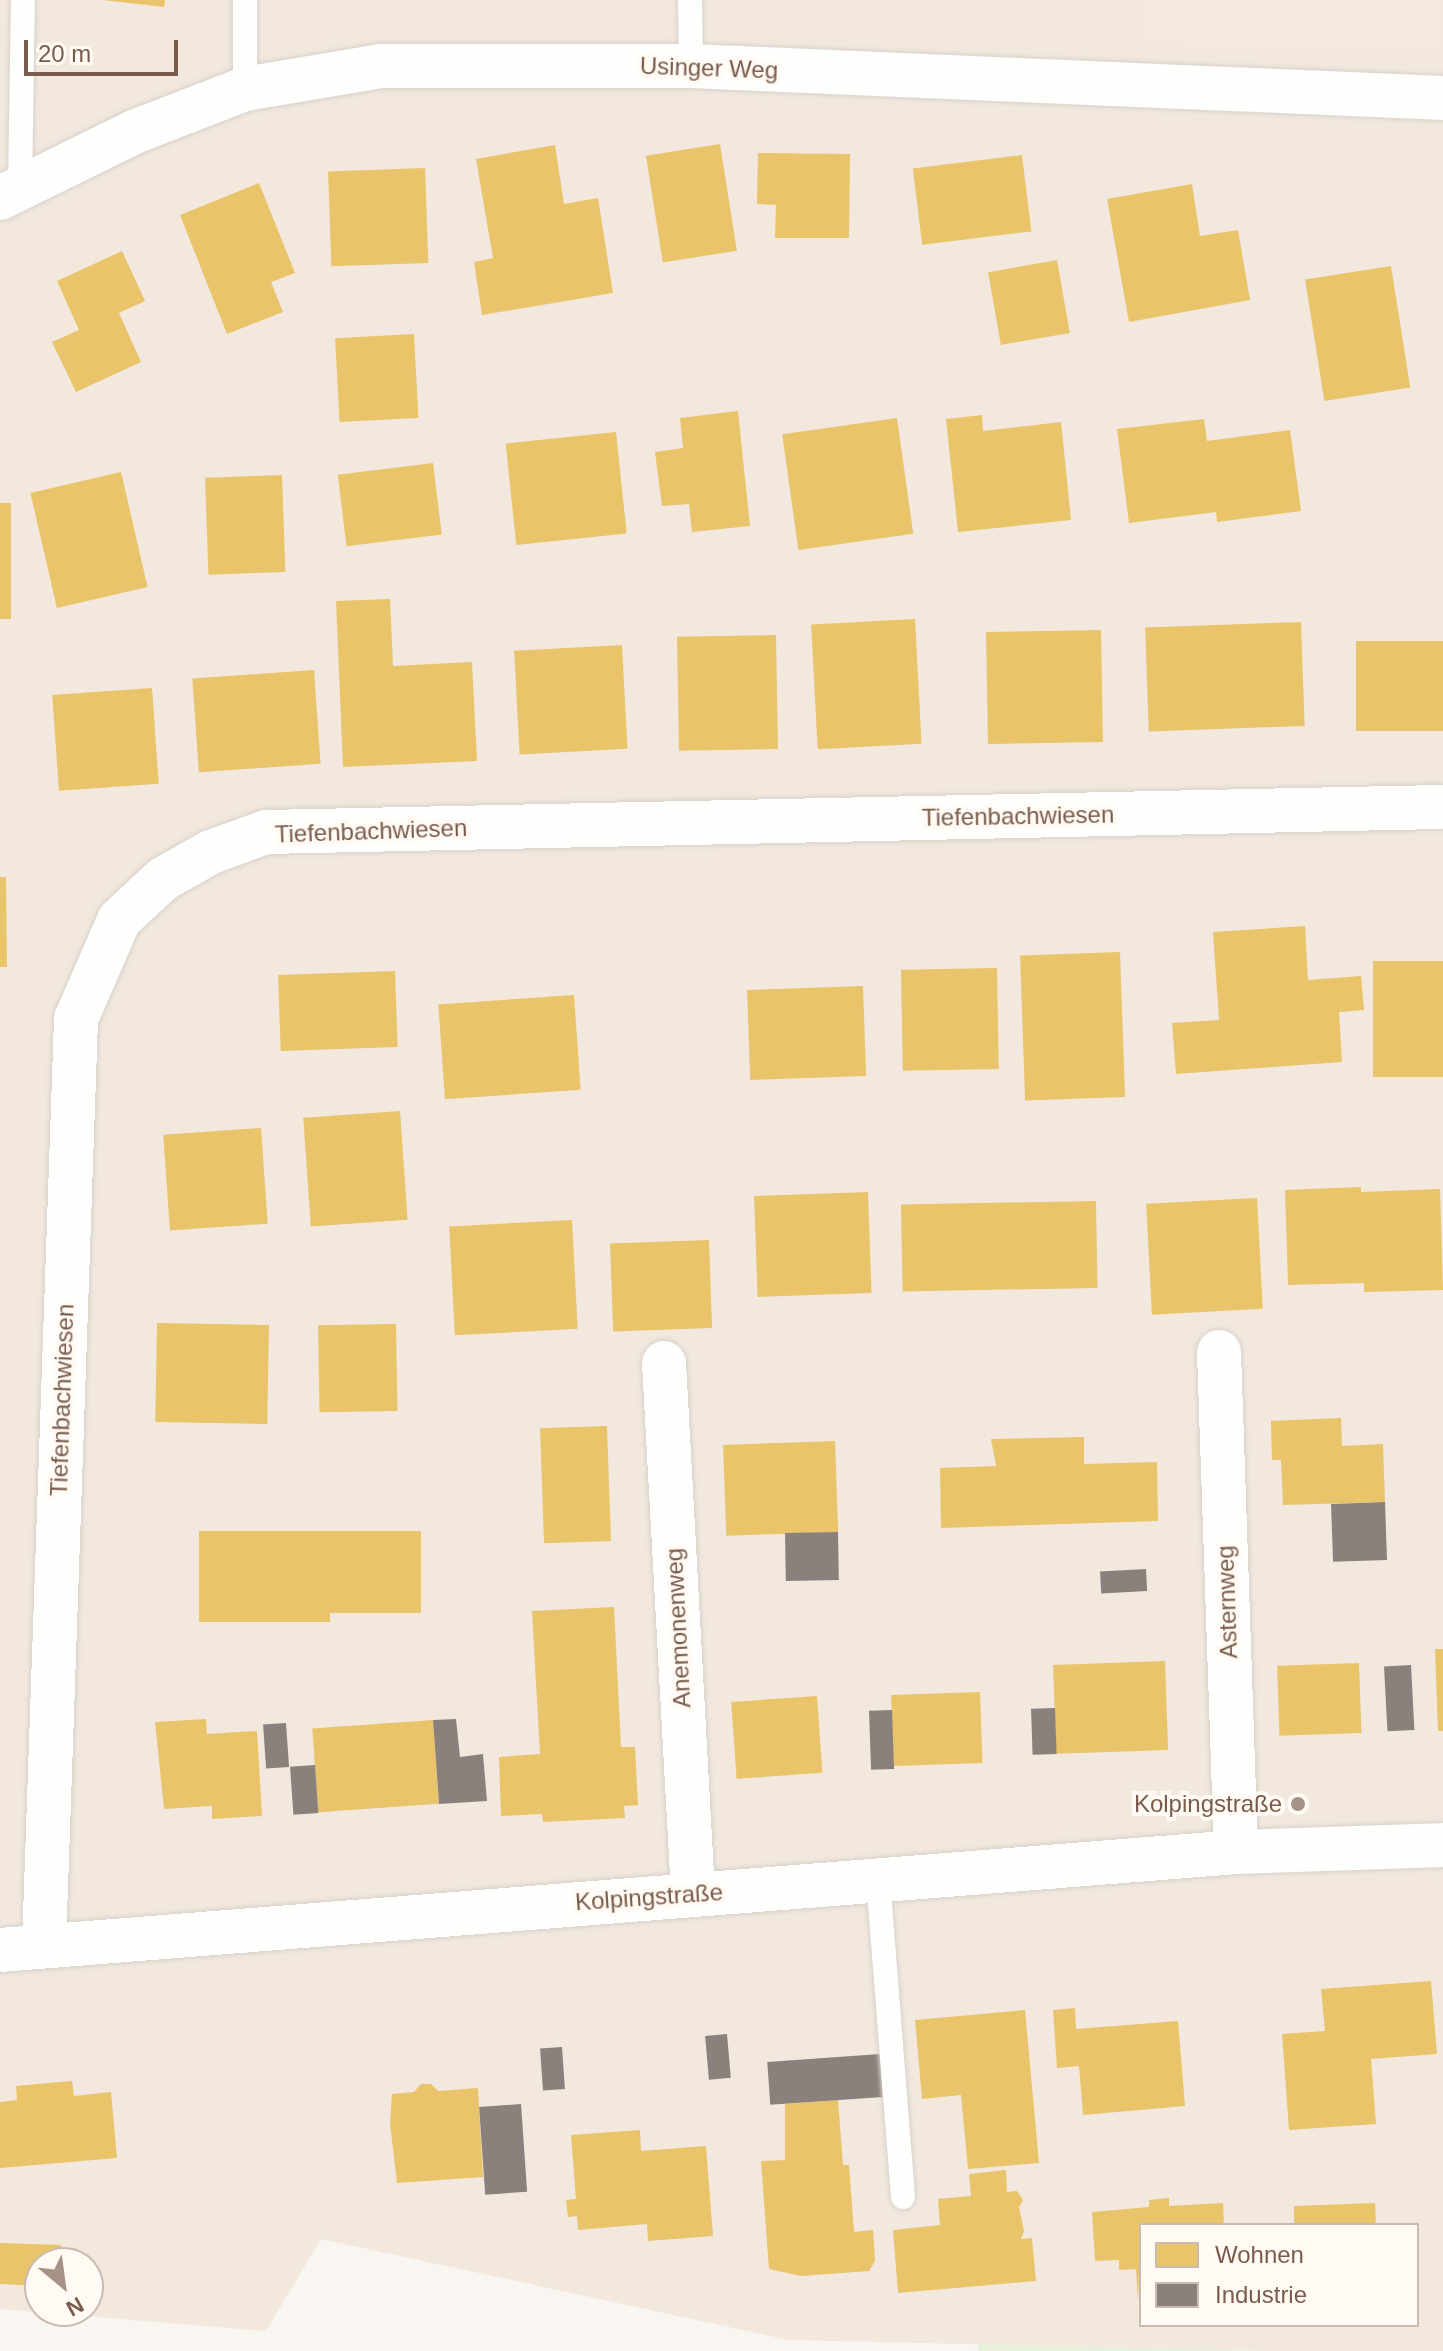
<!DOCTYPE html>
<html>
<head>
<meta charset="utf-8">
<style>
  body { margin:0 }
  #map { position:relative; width:1443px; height:2351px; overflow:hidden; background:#f9f5f0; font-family:Arial,sans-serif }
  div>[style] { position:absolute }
  .residential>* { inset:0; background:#f2e8de }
  .commercial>* { inset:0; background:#f6e8e1 }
  .green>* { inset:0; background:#e7f0db }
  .homes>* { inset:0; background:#e9c46a; transform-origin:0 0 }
  .industry>* { inset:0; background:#8a817c; transform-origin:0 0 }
  .roads { filter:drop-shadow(0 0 2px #d7d1cb) drop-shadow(0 0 2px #d7d1cb) }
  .service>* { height:24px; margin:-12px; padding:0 12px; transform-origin:12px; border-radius:12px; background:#fefefd }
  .minor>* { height:44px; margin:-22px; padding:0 22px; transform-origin:22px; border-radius:22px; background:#fefefd }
  .dots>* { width:22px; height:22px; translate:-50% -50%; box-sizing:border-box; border:4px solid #fffaf3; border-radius:50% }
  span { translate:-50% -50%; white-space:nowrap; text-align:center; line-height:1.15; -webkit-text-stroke:8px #fffaf3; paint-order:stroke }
  .street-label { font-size:24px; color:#7a5c4d }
  .poi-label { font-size:24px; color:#7a5c4d }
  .right { translate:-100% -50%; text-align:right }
  .legend { position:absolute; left:1139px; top:2223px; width:280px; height:104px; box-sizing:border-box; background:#fffaf3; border:2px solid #cabbb1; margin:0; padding:10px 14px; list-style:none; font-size:24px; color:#7a5c4d }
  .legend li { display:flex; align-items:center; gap:16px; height:40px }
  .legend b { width:40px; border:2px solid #cabbb1 }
  .north { position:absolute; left:24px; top:2247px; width:80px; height:80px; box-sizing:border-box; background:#fffaf3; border:2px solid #cabbb1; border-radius:50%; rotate:151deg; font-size:22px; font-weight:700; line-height:32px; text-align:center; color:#7a5c4d }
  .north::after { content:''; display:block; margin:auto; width:28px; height:36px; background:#a69286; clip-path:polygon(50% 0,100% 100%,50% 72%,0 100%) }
  .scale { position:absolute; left:24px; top:40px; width:154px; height:36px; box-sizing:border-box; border:4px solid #7a5c4d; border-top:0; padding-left:10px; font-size:24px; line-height:28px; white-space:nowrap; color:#7a5c4d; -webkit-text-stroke:6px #fffaf3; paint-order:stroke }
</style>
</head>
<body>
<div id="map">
  <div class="residential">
    <i style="clip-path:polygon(evenodd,0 0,1443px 0,1443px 2351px,1266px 2351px,789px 2340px,321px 2239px,266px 2331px,0 2309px,0 0,1141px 2225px,1417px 2225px,1417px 2325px,1141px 2325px,1141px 2225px,0 0,40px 2263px,88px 2263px,88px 2311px,40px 2311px,40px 2263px)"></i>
  </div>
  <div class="commercial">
    <i style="clip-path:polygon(1143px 0,1442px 0,1439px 53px,1142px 44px)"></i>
  </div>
  <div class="green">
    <i style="clip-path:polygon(979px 2344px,1266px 2351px,977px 2351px)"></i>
  </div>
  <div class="homes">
    <i style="clip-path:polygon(103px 0,165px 0,164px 7px)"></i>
    <i style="left:720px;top:144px;width:108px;height:75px;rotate:81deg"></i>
    <i style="clip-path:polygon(555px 145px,564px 204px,598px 198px,613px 293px,482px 315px,474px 262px,493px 258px,476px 159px)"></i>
    <i style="clip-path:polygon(758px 153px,850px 154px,849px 238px,775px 238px,776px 205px,757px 204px)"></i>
    <i style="left:1022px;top:155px;width:77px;height:110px;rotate:83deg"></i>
    <i style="left:425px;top:168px;width:95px;height:97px;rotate:88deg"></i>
    <i style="clip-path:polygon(259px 183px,295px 273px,271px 282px,283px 312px,227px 334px,180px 215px)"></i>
    <i style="clip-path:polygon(1192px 184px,1200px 236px,1238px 230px,1250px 300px,1129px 322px,1107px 199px)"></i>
    <i style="clip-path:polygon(122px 251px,145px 301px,119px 313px,141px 362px,76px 392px,52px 342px,79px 330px,57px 281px)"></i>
    <i style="left:1057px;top:260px;width:74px;height:70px;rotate:80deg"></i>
    <i style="left:1391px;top:266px;width:123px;height:87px;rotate:81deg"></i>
    <i style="left:414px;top:334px;width:84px;height:79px;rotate:87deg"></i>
    <i style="clip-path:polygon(738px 411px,750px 526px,692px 532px,689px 504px,662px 506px,655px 452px,683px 448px,680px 418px)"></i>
    <i style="clip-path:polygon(982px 415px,983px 431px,1061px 422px,1071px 520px,958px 532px,946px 419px)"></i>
    <i style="left:897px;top:418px;width:117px;height:116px;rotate:82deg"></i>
    <i style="clip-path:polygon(1204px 419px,1207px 441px,1290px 430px,1301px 511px,1217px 522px,1216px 512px,1129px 523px,1117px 429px)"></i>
    <i style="left:616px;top:432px;width:102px;height:111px;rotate:84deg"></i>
    <i style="left:433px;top:463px;width:72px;height:96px;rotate:83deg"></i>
    <i style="left:121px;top:472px;width:118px;height:93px;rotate:77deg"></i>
    <i style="left:282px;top:475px;width:97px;height:77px;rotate:88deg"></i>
    <i style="left:0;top:503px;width:11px;height:116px"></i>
    <i style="clip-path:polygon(390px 599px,393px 666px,472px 662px,477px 761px,343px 767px,336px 601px)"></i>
    <i style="left:915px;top:619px;width:125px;height:104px;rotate:87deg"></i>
    <i style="left:1301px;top:622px;width:104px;height:156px;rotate:88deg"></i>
    <i style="left:1101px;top:630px;width:112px;height:115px;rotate:89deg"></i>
    <i style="left:776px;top:635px;width:114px;height:99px;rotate:89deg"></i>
    <i style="left:1443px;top:641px;width:90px;height:87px;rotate:90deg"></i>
    <i style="left:622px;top:645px;width:104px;height:108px;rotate:87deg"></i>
    <i style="left:314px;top:670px;width:94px;height:122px;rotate:86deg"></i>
    <i style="left:152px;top:688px;width:96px;height:100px;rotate:86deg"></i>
    <i style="clip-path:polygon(0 877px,6px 877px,7px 967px,0 967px)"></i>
    <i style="clip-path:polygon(1305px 926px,1308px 980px,1361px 976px,1364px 1010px,1339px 1012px,1342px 1062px,1176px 1074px,1172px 1023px,1219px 1020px,1213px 932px)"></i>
    <i style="left:1120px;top:952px;width:145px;height:100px;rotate:88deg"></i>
    <i style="left:1443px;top:961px;width:116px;height:70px;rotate:90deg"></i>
    <i style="left:997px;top:968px;width:101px;height:96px;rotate:89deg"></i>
    <i style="left:395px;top:971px;width:76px;height:117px;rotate:88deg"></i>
    <i style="left:863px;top:986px;width:90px;height:116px;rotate:88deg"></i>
    <i style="left:574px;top:995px;width:95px;height:136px;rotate:86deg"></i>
    <i style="left:400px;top:1111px;width:109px;height:97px;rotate:86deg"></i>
    <i style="left:261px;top:1128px;width:96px;height:98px;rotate:86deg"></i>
    <i style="clip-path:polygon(1361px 1187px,1361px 1192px,1440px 1189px,1443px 1290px,1364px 1292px,1364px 1283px,1288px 1285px,1285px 1190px)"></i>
    <i style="left:868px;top:1192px;width:101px;height:114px;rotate:88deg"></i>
    <i style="left:1257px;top:1198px;width:111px;height:111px;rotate:87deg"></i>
    <i style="left:1096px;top:1201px;width:87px;height:195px;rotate:89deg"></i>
    <i style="left:572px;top:1220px;width:109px;height:123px;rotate:87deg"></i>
    <i style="left:709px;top:1240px;width:88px;height:99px;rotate:88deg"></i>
    <i style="left:157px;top:1323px;width:112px;height:99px;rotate:1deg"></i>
    <i style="left:396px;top:1324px;width:87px;height:78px;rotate:89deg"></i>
    <i style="clip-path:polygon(1341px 1418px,1342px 1446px,1383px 1444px,1385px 1502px,1283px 1505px,1281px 1460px,1272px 1460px,1271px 1421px)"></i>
    <i style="left:607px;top:1426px;width:115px;height:67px;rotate:88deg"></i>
    <i style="clip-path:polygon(1084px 1437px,1084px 1464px,1157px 1462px,1158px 1521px,941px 1528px,940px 1468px,996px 1466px,991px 1439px)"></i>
    <i style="left:835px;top:1441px;width:91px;height:112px;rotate:88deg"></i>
    <i style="clip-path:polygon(199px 1531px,421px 1531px,421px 1613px,330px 1613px,330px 1622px,199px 1622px)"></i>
    <i style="clip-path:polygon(614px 1607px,621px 1747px,635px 1747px,638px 1805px,624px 1806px,625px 1818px,543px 1822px,542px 1814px,501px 1816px,499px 1757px,540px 1754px,532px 1611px)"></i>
    <i style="clip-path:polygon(1435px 1649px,1443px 1649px,1443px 1731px,1438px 1731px)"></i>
    <i style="left:1165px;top:1661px;width:89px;height:112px;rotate:88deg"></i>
    <i style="left:1359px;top:1663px;width:70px;height:82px;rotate:88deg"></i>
    <i style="left:980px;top:1692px;width:71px;height:89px;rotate:88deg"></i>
    <i style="left:817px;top:1696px;width:77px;height:86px;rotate:86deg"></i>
    <i style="clip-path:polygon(206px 1719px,207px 1734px,257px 1731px,262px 1816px,212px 1819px,212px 1806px,164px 1809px,155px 1722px)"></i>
    <i style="left:433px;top:1720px;width:84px;height:121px;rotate:86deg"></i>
    <i style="clip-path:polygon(1431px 1981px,1437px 2054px,1371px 2059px,1376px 2124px,1289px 2130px,1282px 2034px,1325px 2031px,1321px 1989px)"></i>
    <i style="clip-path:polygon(1075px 2008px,1076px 2029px,1178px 2021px,1185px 2106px,1083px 2115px,1079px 2066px,1057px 2068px,1053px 2010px)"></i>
    <i style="clip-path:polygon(1025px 2010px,1039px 2163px,968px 2169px,961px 2095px,922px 2099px,915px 2020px)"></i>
    <i style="clip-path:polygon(72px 2081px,74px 2096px,111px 2092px,117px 2158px,0 2168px,0 2102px,17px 2100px,16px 2086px)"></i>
    <i style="clip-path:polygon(421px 2084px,431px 2084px,438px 2091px,478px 2088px,483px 2177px,397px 2183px,390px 2123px,392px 2094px,414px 2092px)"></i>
    <i style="clip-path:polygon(838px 2100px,843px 2165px,849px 2165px,854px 2232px,873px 2230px,875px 2261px,869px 2271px,801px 2276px,769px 2269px,761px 2161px,785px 2160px,785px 2104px)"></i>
    <i style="clip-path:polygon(640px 2130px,641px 2151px,706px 2146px,713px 2236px,648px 2241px,647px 2224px,578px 2230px,577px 2216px,568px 2217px,566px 2200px,576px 2199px,571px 2135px)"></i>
    <i style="clip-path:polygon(1006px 2170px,1007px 2192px,1017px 2191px,1023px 2200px,1019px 2207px,1024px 2231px,1021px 2239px,1032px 2238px,1036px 2281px,898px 2293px,893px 2230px,940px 2225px,938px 2199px,971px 2196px,969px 2174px)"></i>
    <i style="clip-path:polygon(1169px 2198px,1169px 2206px,1223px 2203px,1224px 2225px,1141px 2225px,1138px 2302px,1136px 2269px,1119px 2270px,1119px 2260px,1095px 2261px,1092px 2212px,1149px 2207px,1149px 2200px)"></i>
    <i style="clip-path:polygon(1375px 2203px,1376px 2225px,1294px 2225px,1294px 2206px)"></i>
    <i style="clip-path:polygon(0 2243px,61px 2245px,60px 2263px,40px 2263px,40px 2286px,0 2284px)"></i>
  </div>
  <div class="industry">
    <i style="left:1385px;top:1502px;width:58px;height:54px;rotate:88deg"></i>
    <i style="left:838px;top:1532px;width:48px;height:53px;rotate:89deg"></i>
    <i style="left:1146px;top:1569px;width:22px;height:46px;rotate:87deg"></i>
    <i style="left:1411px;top:1665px;width:65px;height:27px;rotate:87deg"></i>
    <i style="left:1055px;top:1708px;width:46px;height:24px;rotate:88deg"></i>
    <i style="left:892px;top:1710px;width:59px;height:23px;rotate:88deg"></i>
    <i style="clip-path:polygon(456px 1719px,460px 1757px,483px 1754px,487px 1801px,439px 1804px,433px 1720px)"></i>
    <i style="left:286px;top:1723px;width:44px;height:23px;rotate:86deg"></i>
    <i style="left:315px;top:1765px;width:48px;height:25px;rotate:86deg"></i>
    <i style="left:727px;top:2034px;width:44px;height:22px;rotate:85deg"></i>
    <i style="left:562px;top:2047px;width:42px;height:22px;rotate:86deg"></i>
    <i style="left:880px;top:2054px;width:43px;height:113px;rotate:86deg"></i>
    <i style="left:521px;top:2104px;width:88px;height:42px;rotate:86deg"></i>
  </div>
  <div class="roads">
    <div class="service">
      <i style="left:245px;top:0;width:89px;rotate:90deg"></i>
      <i style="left:690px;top:0;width:66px;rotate:89.1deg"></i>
      <i style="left:20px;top:187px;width:187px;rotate:-89.1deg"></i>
      <i style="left:878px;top:1879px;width:319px;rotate:85.5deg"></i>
    </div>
    <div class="minor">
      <i style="left:0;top:198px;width:149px;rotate:-26.2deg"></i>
      <i style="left:134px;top:132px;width:119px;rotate:-21.2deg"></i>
      <i style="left:245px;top:89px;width:138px;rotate:-9.6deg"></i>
      <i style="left:381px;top:66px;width:310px"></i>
      <i style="left:691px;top:66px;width:753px;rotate:2.44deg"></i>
      <i style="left:1219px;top:1352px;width:500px;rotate:88.05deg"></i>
      <i style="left:664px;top:1363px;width:531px;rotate:86.87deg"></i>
      <i style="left:44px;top:1945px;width:927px;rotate:-88.02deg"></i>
      <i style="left:76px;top:1019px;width:108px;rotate:-66.5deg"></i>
      <i style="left:119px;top:920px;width:60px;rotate:-43deg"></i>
      <i style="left:163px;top:879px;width:55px;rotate:-29.4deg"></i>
      <i style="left:211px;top:852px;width:59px;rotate:-20deg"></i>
      <i style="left:266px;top:832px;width:1177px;rotate:-1.22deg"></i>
      <i style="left:0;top:1950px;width:1240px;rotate:-4.53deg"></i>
      <i style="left:1236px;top:1852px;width:207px;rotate:-1.9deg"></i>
    </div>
  </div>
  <div class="dots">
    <i style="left:1298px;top:1804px;background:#a69286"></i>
  </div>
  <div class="street-label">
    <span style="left:709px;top:68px;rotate:2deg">Usinger Weg</span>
    <span style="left:1018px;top:816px;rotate:-1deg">Tiefenbachwiesen</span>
    <span style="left:371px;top:831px;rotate:-2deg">Tiefenbachwiesen</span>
    <span style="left:62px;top:1400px;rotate:-88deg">Tiefenbachwiesen</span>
    <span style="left:1227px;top:1602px;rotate:-92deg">Asternweg</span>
    <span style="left:678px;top:1628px;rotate:-93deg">Anemonenweg</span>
    <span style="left:649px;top:1897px;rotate:-4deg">Kolpingstraße</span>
  </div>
  <div class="poi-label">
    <span class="right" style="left:1282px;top:1804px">Kolpingstraße</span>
  </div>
  <ul class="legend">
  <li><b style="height:22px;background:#e9c46a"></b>Wohnen</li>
  <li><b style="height:22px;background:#8a817c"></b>Industrie</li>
  </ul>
  <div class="north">N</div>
  <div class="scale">20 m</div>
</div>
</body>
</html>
